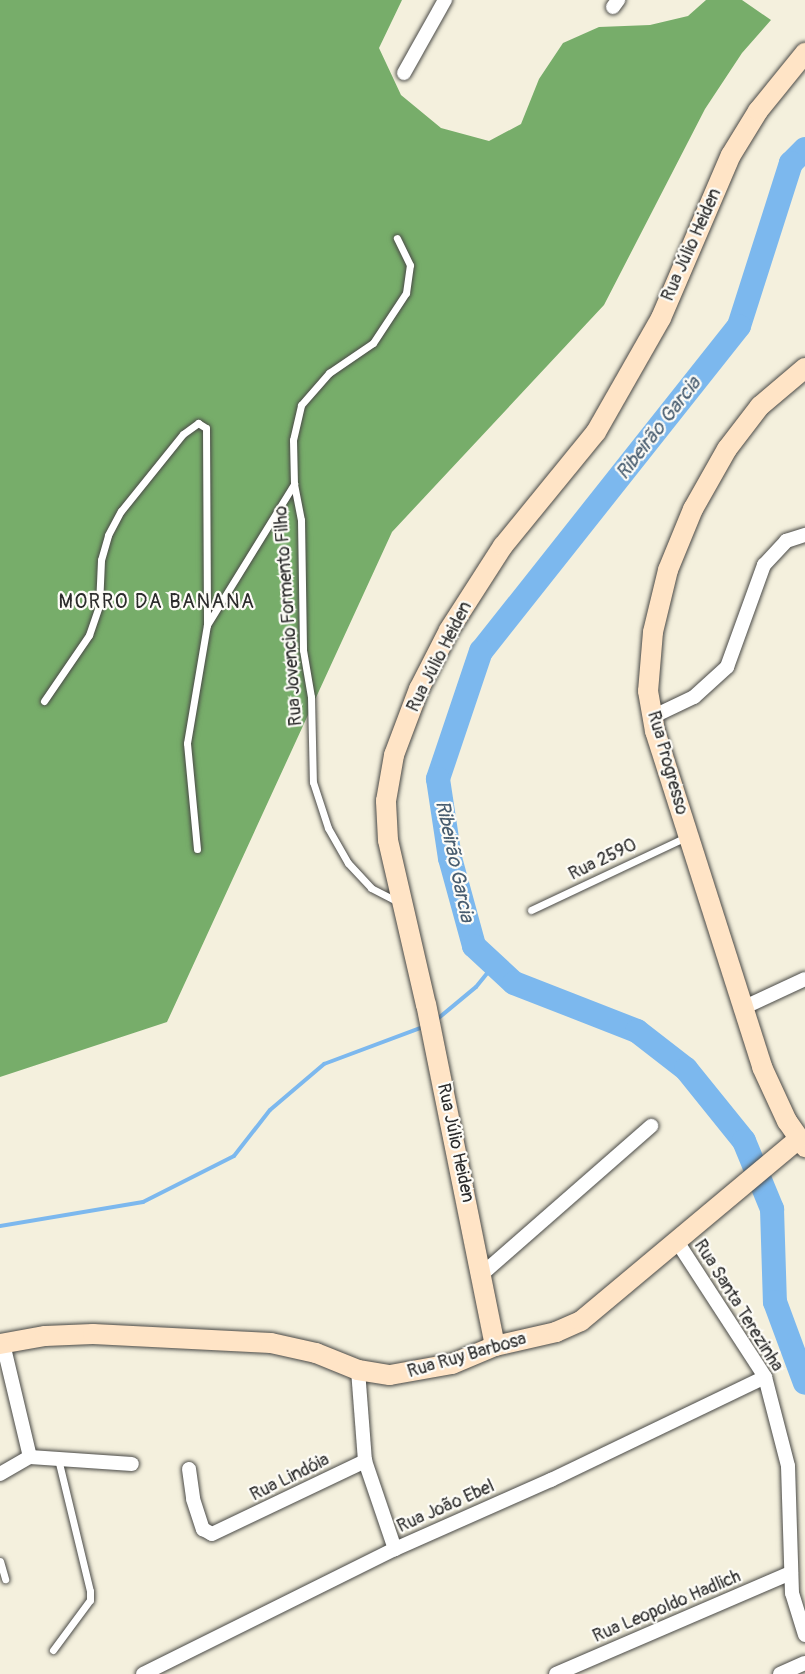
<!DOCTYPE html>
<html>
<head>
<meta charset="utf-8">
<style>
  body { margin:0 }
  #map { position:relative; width:805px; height:1674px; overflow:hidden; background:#f4f0dd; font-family:Pangolin,sans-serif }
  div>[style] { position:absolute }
  .forest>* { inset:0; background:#77ad6a }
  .stream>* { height:4px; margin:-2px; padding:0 2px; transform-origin:2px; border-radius:2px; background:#7cb8ee }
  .river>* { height:24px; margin:-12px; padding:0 12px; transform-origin:12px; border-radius:12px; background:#7cb8ee }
  .roads { filter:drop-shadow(0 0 2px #494946) drop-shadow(0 0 2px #494946) }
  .lane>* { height:7px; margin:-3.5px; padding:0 3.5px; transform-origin:3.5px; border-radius:3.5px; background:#fff }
  .street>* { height:14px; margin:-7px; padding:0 7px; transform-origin:7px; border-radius:7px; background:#fff }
  .secondary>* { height:20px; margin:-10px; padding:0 10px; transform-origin:10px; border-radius:10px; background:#ffe4c6 }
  span { translate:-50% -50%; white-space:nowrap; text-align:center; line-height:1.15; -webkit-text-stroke:4.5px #fdfcf7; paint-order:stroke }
  .street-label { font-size:18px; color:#2b2b2b }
  .water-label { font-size:20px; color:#475c6f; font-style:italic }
  .neighbourhood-label { font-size:20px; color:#2b2b2b; letter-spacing:1.5px }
</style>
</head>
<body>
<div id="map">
  <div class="forest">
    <i style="clip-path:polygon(0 0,402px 0,379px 48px,401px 95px,441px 128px,489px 141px,521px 124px,539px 79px,563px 43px,599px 27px,650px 25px,688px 16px,706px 0,742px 0,771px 20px,742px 53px,705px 109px,604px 305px,392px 532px,167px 1022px,0 1077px)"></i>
  </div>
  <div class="stream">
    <i style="left:435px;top:1021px;width:53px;rotate:-39.7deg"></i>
    <i style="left:476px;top:987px;width:28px;rotate:-51deg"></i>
    <i style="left:0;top:1226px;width:145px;rotate:-9.5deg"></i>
    <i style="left:143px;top:1202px;width:102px;rotate:-26.8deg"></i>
    <i style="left:234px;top:1156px;width:58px;rotate:-52deg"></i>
    <i style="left:270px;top:1110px;width:71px;rotate:-40.4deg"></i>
    <i style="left:324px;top:1064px;width:106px;rotate:-20.5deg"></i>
  </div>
  <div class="river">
    <i style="left:805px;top:149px;width:20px;rotate:135deg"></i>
    <i style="left:791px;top:163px;width:171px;rotate:107.7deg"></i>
    <i style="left:739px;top:326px;width:415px;rotate:128.4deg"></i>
    <i style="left:481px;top:651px;width:135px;rotate:108.6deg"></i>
    <i style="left:438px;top:779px;width:80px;rotate:81.4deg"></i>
    <i style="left:450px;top:858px;width:91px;rotate:74.7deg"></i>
    <i style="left:474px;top:946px;width:54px;rotate:42.8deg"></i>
    <i style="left:514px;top:983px;width:132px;rotate:21.3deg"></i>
    <i style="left:637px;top:1031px;width:62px;rotate:37.8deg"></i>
    <i style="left:686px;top:1069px;width:92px;rotate:51.1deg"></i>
    <i style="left:744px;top:1141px;width:74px;rotate:67.6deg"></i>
    <i style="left:772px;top:1209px;width:93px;rotate:88.2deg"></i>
    <i style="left:775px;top:1302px;width:86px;rotate:69.7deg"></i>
  </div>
  <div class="roads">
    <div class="lane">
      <i style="left:294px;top:484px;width:44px;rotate:-91.3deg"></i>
      <i style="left:293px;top:440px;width:36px;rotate:-77deg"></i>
      <i style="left:301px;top:405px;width:43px;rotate:-48.8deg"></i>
      <i style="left:329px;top:373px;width:53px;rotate:-34.3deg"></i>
      <i style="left:373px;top:343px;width:60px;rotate:-56.6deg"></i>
      <i style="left:406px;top:293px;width:28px;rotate:-82deg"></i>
      <i style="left:410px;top:265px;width:30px;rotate:-116deg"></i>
      <i style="left:44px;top:701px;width:80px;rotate:-55.7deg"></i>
      <i style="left:89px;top:635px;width:31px;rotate:-71deg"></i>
      <i style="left:99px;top:606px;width:46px;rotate:-87.5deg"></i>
      <i style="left:101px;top:560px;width:26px;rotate:-74deg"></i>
      <i style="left:108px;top:535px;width:27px;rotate:-62deg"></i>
      <i style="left:121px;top:511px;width:99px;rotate:-51.2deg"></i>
      <i style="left:183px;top:434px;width:19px;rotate:-36deg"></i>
      <i style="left:198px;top:423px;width:9px;rotate:32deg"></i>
      <i style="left:206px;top:428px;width:197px;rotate:89.7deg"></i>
      <i style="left:207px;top:625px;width:166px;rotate:-58.3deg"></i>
      <i style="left:294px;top:484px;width:37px;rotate:79deg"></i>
      <i style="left:301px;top:520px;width:130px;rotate:89.1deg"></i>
      <i style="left:303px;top:650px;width:48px;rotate:80.3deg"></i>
      <i style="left:311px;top:697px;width:85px;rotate:88.7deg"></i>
      <i style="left:313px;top:782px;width:48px;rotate:71.9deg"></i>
      <i style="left:328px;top:828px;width:40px;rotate:60.3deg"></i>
      <i style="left:348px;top:863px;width:34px;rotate:47deg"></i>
      <i style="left:371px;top:888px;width:31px;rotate:27deg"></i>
      <i style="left:197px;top:849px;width:106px;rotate:-95.4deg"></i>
      <i style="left:187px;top:743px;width:120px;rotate:-80.4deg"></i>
      <i style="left:531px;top:910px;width:171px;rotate:-25.2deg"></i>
      <i style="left:0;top:1561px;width:19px;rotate:74deg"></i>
      <i style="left:53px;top:1650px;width:62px;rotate:-53.5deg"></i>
      <i style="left:90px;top:1600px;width:9px;rotate:-90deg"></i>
      <i style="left:90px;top:1591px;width:136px;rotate:-103.6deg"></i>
    </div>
    <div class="street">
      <i style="left:613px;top:7px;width:9px;rotate:-54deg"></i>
      <i style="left:404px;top:73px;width:84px;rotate:-60.7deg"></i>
      <i style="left:652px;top:717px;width:47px;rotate:-25.5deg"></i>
      <i style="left:694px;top:697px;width:45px;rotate:-42.3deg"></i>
      <i style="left:727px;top:667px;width:109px;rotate:-70.1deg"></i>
      <i style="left:764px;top:565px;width:33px;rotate:-47deg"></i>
      <i style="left:786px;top:541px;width:20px;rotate:-18deg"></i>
      <i style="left:745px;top:1007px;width:66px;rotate:-25deg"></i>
      <i style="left:678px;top:1243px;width:160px;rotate:57deg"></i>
      <i style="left:765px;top:1377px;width:92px;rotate:75.5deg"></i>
      <i style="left:788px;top:1466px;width:127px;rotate:88.2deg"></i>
      <i style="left:792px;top:1593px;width:44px;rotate:72.8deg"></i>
      <i style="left:482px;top:1274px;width:225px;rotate:-41.2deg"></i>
      <i style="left:30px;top:1457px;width:102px;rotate:3.9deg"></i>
      <i style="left:365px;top:1461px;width:93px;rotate:71.2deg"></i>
      <i style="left:189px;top:1469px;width:30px;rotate:82deg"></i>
      <i style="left:193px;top:1499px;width:32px;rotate:72deg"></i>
      <i style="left:203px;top:1529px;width:10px;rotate:29deg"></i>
      <i style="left:212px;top:1534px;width:170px;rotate:-25.5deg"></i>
      <i style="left:365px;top:1461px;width:91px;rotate:-94.4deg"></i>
      <i style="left:0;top:1474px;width:34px;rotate:-30deg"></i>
      <i style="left:30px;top:1457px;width:116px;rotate:-103.4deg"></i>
      <i style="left:143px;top:1674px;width:281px;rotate:-26.4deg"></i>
      <i style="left:395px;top:1549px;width:171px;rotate:-23.9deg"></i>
      <i style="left:551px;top:1480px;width:237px;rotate:-25.7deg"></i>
      <i style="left:556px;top:1674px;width:256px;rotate:-23.3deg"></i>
      <i style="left:780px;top:1674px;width:27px;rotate:-24deg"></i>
    </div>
    <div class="secondary">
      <i style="left:805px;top:368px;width:59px;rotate:139.8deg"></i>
      <i style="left:760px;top:406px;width:54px;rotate:127.5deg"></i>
      <i style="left:727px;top:449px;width:69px;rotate:119.5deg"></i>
      <i style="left:693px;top:509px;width:66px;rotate:112.3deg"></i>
      <i style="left:668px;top:570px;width:64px;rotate:103.6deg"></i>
      <i style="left:653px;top:632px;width:59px;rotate:94.8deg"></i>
      <i style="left:648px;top:691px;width:41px;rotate:80.1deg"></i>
      <i style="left:655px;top:731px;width:353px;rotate:72.3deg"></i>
      <i style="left:762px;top:1067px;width:60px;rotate:65.2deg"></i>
      <i style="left:787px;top:1121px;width:32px;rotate:55deg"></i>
      <i style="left:0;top:1344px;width:46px;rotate:-10.1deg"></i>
      <i style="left:45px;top:1336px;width:48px;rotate:-2.4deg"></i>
      <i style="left:93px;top:1334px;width:178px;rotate:2.9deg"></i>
      <i style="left:271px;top:1343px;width:46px;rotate:12.5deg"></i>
      <i style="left:316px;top:1353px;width:45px;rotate:22deg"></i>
      <i style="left:358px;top:1370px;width:32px;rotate:9deg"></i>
      <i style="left:390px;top:1375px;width:63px;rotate:-10.1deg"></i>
      <i style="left:452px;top:1364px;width:47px;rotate:-22.7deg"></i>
      <i style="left:495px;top:1346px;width:63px;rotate:-12.9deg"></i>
      <i style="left:556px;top:1332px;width:27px;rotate:-24deg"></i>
      <i style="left:581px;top:1321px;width:284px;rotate:-39.9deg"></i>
      <i style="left:495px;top:1346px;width:348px;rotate:-101.4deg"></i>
      <i style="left:426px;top:1005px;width:169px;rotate:-103deg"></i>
      <i style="left:388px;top:840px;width:39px;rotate:-93deg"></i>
      <i style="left:386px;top:801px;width:47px;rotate:-80.1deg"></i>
      <i style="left:394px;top:755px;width:71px;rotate:-69.3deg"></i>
      <i style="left:419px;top:689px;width:66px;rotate:-63deg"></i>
      <i style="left:449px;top:630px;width:100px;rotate:-57.3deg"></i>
      <i style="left:503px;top:546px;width:147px;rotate:-50.8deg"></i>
      <i style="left:596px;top:432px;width:131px;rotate:-60.3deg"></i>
      <i style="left:661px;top:318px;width:177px;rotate:-66.8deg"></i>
      <i style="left:731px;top:155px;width:52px;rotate:-58.5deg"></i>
      <i style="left:758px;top:111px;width:75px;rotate:-51deg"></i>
    </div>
  </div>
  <div class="street-label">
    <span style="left:692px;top:245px;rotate:-66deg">Rua Júlio Heiden</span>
    <span style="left:289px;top:616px;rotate:-94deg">Rua Jovencio Formento Filho</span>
    <span style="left:440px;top:657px;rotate:-63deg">Rua Júlio Heiden</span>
    <span style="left:667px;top:763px;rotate:74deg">Rua Progresso</span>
    <span style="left:603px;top:860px;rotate:-26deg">Rua 2590</span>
    <span style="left:455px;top:1143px;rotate:78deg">Rua Júlio Heiden</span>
    <span style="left:738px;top:1306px;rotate:58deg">Rua Santa Terezinha</span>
    <span style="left:467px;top:1356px;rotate:-16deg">Rua Ruy Barbosa</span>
    <span style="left:290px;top:1478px;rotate:-26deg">Rua Lindóia</span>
    <span style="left:446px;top:1507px;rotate:-24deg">Rua João Ebel</span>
    <span style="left:667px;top:1607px;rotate:-23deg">Rua Leopoldo Hadlich</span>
  </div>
  <div class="water-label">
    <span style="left:658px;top:428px;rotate:-52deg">Ribeirão Garcia</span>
    <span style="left:455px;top:861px;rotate:78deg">Ribeirão Garcia</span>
  </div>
  <div class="neighbourhood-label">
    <span style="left:157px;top:601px">MORRO DA BANANA</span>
  </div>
</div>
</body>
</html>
